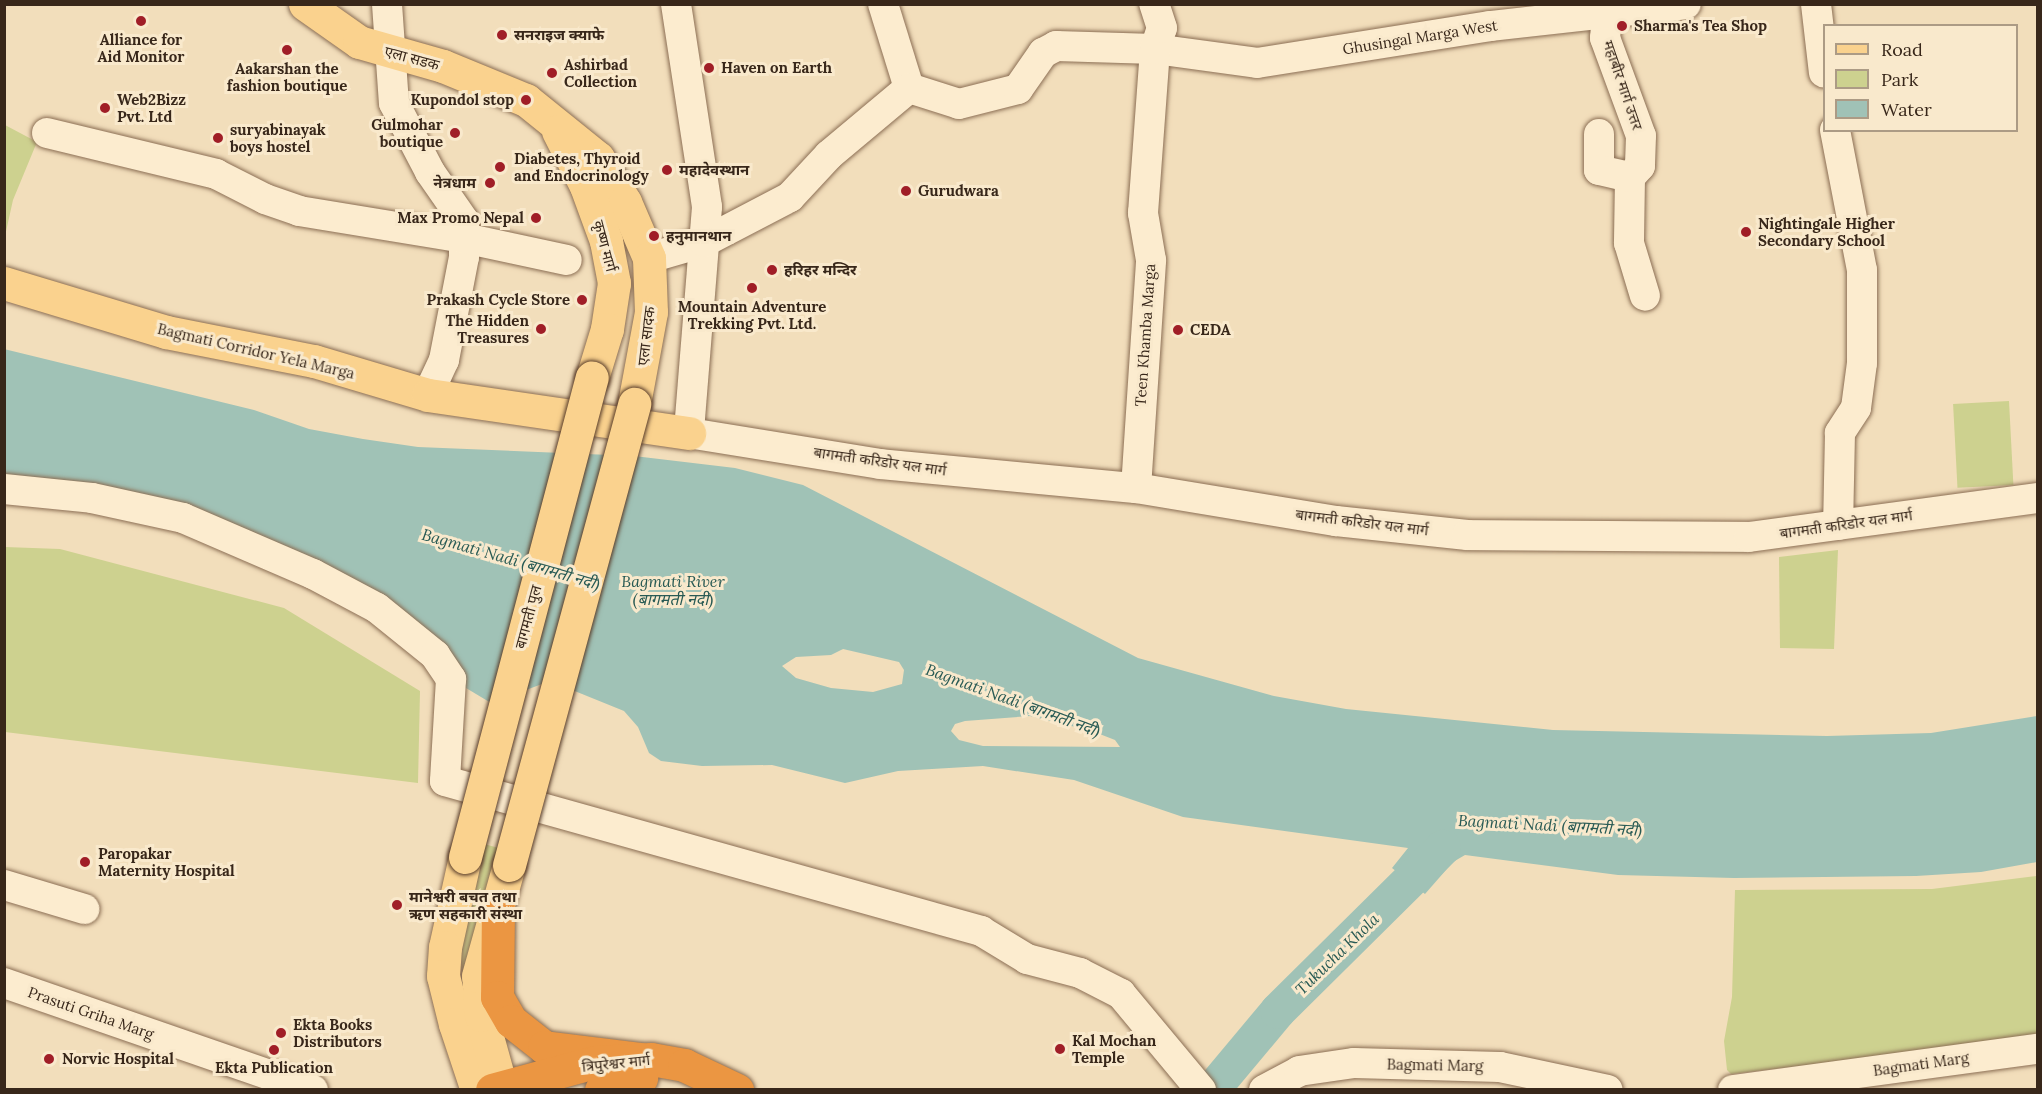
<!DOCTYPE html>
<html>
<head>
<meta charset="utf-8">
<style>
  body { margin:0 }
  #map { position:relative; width:2042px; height:1094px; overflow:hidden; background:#f2debb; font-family:Lora,"Noto Sans Devanagari",serif }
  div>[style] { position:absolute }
  .green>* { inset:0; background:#cdd18f; transform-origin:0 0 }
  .water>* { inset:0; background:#a0c2b6 }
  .river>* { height:36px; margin:-18px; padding:0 18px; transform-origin:18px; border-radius:18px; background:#a0c2b6 }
  .roads { filter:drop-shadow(0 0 2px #8b6e54) drop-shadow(0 0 2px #8b6e54) }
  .minor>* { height:30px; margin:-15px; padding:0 15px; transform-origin:15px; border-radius:15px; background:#fceccf }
  .major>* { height:33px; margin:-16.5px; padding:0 16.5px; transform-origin:16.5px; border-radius:16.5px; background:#fad28e }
  .highway>* { height:33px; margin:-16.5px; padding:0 16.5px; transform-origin:16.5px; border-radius:16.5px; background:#eb9642 }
  .bridges { filter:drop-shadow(0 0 2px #583c29) drop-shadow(0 0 2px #583c29) }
  .major-bridge>* { height:33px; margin:-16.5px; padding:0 16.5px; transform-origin:16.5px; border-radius:16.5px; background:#fad28e }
  .dots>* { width:16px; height:16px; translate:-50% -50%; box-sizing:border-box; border:3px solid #f9e9cc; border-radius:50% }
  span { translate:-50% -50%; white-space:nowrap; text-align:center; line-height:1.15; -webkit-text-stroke:6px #f9e9cc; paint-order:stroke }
  .poi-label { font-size:15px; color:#38271a; font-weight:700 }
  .left { translate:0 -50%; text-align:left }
  .right { translate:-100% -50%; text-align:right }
  .street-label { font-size:15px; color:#38271a }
  .water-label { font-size:16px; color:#285a54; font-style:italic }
  .frame { position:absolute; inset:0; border:6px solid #38271a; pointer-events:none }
  .legend { position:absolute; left:1823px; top:24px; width:195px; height:108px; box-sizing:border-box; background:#f9e9cc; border:2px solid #ac9b85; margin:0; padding:8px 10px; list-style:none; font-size:18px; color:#38271a }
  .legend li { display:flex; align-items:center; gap:12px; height:30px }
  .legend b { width:30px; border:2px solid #ac9b85 }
</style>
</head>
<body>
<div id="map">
  <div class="green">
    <i style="clip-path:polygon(5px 125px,37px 142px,13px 200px,5px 236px)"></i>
    <i style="left:2009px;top:401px;width:84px;height:56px;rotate:87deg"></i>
    <i style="clip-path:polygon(5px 547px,60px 549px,284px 608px,420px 691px,418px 783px,5px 732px)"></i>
    <i style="clip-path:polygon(1838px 550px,1834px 649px,1780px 648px,1779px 557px)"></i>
    <i style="clip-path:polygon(480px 843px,499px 848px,463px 984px,460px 947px)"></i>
    <i style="clip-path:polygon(2037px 876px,2037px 1038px,1731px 1074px,1727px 1070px,1724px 1041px,1732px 997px,1735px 890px,1932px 889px)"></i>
  </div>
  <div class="water">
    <i style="clip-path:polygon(evenodd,4px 349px,254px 410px,309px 429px,363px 439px,418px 447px,634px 456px,735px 468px,803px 485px,1138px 658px,1274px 696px,1346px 709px,1553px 730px,1827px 736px,1931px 733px,2037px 716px,2037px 862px,1981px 872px,1916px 876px,1734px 878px,1618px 875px,1465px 855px,1453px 862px,1425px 894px,1392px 868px,1408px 848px,1183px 817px,1074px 780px,983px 766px,898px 771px,845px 783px,772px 765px,702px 766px,661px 761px,649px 753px,638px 727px,624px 711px,550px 681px,491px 703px,451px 679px,435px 655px,261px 551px,5px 486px,4px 349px,843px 649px,899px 662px,904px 670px,902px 684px,873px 692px,831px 688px,796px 678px,782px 666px,796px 657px,831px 655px,843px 649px,4px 349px,1030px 716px,1092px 731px,1115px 740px,1120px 747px,983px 746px,959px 740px,951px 731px,955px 724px,965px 721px,1030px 716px)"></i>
  </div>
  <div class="river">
    <i style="left:1212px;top:1090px;width:103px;rotate:-50.1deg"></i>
    <i style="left:1278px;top:1011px;width:232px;rotate:-44.7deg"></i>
  </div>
  <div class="roads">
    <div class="minor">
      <i style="left:387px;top:4px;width:99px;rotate:86deg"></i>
      <i style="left:394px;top:103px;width:78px;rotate:62.4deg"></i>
      <i style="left:430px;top:172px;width:60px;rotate:55.2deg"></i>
      <i style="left:464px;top:221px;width:36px;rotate:90deg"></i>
      <i style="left:464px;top:257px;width:105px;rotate:101deg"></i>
      <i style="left:444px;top:360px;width:38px;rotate:115deg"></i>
      <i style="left:676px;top:4px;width:205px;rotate:81.3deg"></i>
      <i style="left:707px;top:207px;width:227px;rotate:94.6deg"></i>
      <i style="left:689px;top:433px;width:193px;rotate:9.2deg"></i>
      <i style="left:880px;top:464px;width:257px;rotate:5.4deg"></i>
      <i style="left:1136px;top:488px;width:203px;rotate:9.4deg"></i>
      <i style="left:1336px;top:521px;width:132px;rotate:6.1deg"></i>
      <i style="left:1467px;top:535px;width:282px;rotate:0.4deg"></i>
      <i style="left:1749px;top:537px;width:292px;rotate:-7.7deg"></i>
      <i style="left:883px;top:4px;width:88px;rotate:72.8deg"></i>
      <i style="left:1608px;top:4px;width:34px;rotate:95deg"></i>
      <i style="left:1605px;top:38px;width:104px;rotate:69.8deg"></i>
      <i style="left:1641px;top:136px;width:30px;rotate:92deg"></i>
      <i style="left:1640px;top:166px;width:15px;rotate:132deg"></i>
      <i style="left:1630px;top:177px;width:66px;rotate:90.9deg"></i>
      <i style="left:1629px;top:243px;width:55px;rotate:73.2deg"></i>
      <i style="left:1816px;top:4px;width:69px;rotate:83.4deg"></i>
      <i style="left:1835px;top:130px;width:143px;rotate:79.1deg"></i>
      <i style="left:1862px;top:270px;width:93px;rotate:90deg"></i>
      <i style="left:1862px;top:363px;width:45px;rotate:97.6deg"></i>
      <i style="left:1856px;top:408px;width:30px;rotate:123deg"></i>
      <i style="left:1840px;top:433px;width:92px;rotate:91.2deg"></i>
      <i style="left:47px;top:133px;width:174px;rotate:13.6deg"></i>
      <i style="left:216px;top:174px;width:55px;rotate:27deg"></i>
      <i style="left:265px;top:199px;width:36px;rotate:19deg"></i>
      <i style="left:299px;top:211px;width:167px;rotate:9.3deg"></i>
      <i style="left:464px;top:238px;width:105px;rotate:12.1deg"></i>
      <i style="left:1599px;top:134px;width:36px;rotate:90deg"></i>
      <i style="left:1599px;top:170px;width:32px;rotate:13deg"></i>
      <i style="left:649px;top:258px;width:57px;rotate:-16.2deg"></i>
      <i style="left:704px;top:242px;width:97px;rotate:-27.6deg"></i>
      <i style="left:790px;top:197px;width:57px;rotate:-47.1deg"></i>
      <i style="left:829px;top:155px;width:104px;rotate:-39.9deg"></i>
      <i style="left:909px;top:88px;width:52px;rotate:17.7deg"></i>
      <i style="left:959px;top:104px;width:61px;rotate:-14.3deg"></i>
      <i style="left:1018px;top:89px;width:44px;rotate:-55.2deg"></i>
      <i style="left:1043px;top:53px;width:15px;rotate:-28deg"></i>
      <i style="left:1056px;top:46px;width:99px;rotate:1.7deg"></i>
      <i style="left:1155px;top:49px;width:103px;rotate:7.8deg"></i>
      <i style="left:1257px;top:63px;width:237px;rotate:-9deg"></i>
      <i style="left:1491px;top:26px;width:196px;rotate:-6.4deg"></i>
      <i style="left:1136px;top:488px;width:228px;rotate:-86.2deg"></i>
      <i style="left:1151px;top:260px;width:48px;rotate:-99.7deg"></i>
      <i style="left:1143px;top:213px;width:164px;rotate:-85.8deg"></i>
      <i style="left:1155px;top:49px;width:22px;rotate:-72deg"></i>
      <i style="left:1162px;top:28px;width:25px;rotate:-108deg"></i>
      <i style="left:4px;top:489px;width:88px;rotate:5.8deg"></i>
      <i style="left:92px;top:498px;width:93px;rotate:12.4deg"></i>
      <i style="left:183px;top:518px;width:142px;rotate:23.3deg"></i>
      <i style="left:313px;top:574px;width:72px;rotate:28deg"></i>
      <i style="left:377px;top:608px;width:75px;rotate:39deg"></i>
      <i style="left:435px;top:655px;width:29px;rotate:56deg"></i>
      <i style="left:451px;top:679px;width:102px;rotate:93.4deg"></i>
      <i style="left:445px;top:781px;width:557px;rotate:15.63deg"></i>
      <i style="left:981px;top:931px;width:54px;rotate:31.3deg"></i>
      <i style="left:1027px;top:959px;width:55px;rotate:14.8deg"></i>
      <i style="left:1080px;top:973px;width:46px;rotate:27.1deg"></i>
      <i style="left:1121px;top:994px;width:125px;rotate:50.2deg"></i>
      <i style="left:4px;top:885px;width:84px;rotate:16.7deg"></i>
      <i style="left:4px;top:983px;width:327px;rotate:19.1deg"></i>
      <i style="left:1264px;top:1090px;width:40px;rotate:-28deg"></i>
      <i style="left:1299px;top:1071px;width:56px;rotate:-8.3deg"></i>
      <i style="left:1354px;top:1063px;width:146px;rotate:1.6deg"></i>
      <i style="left:1500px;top:1067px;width:110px;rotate:12deg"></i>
      <i style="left:1733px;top:1090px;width:308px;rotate:-7.7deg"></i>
    </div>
    <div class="major">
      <i style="left:305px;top:4px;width:66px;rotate:35.1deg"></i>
      <i style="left:359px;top:42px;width:87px;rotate:15.9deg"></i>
      <i style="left:443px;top:66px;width:90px;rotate:22.3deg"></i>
      <i style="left:526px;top:100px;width:92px;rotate:38.9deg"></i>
      <i style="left:598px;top:158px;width:52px;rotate:58.5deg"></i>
      <i style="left:625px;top:202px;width:61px;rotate:66.8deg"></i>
      <i style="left:649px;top:258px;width:54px;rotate:87.9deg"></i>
      <i style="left:651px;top:312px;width:94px;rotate:100.5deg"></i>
      <i style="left:558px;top:131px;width:62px;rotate:63deg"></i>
      <i style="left:586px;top:186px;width:59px;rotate:70deg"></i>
      <i style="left:606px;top:241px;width:43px;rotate:79.2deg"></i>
      <i style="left:614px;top:283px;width:47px;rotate:98.7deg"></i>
      <i style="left:607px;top:329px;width:51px;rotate:107deg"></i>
      <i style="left:4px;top:283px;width:169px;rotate:16.8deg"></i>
      <i style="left:166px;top:332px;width:151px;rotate:11.1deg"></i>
      <i style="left:314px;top:361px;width:119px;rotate:16.6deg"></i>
      <i style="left:428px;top:395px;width:264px;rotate:8.3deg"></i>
      <i style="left:465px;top:857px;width:92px;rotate:102.5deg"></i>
      <i style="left:445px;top:947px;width:29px;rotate:94deg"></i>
      <i style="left:443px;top:976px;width:49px;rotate:76deg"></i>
      <i style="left:455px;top:1024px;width:70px;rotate:71.6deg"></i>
      <i style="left:501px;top:1087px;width:75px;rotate:-105.5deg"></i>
      <i style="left:481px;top:1015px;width:39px;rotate:-94deg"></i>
      <i style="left:478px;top:976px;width:115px;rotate:-74.4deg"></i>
    </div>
    <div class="highway">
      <i style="left:498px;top:907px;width:90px;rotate:90.6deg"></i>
      <i style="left:497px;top:997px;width:28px;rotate:60deg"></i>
      <i style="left:511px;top:1021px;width:42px;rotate:38.2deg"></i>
      <i style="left:544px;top:1047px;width:98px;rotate:7.1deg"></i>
      <i style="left:492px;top:1090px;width:107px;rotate:-15.2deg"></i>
      <i style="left:595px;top:1062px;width:56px;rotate:-3.1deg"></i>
      <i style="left:651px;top:1059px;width:34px;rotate:10deg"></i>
      <i style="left:684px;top:1065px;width:59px;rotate:25.3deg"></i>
      <i style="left:601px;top:1090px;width:42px;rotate:-16.7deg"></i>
    </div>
  </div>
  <div class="bridges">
    <div class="major-bridge">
      <i style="left:465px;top:857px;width:496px;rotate:-75.2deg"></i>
      <i style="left:509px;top:865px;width:478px;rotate:-74.8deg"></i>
    </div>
  </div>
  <div class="dots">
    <i style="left:141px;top:21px;background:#a01e27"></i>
    <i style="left:1622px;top:26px;background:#a01e27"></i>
    <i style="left:502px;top:35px;background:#a01e27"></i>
    <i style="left:287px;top:50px;background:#a01e27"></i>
    <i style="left:709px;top:68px;background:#a01e27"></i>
    <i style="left:552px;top:73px;background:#a01e27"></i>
    <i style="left:526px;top:100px;background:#a01e27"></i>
    <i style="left:105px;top:108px;background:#a01e27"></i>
    <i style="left:455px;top:133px;background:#a01e27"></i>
    <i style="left:218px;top:138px;background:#a01e27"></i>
    <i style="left:500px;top:167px;background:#a01e27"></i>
    <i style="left:667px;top:170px;background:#a01e27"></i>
    <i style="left:490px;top:183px;background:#a01e27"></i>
    <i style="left:906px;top:191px;background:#a01e27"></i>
    <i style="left:536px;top:218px;background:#a01e27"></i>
    <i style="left:1746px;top:232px;background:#a01e27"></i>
    <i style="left:654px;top:236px;background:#a01e27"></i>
    <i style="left:772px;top:270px;background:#a01e27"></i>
    <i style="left:752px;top:288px;background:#a01e27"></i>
    <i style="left:582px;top:300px;background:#a01e27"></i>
    <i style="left:541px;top:329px;background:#a01e27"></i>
    <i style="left:1178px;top:330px;background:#a01e27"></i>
    <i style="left:85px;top:862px;background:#a01e27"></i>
    <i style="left:397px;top:905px;background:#a01e27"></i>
    <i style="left:281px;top:1033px;background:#a01e27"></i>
    <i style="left:1060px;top:1049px;background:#a01e27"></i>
    <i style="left:274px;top:1050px;background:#a01e27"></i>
    <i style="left:49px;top:1059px;background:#a01e27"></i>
  </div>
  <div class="poi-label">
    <span class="left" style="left:1634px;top:26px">Sharma's Tea Shop</span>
    <span class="left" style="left:514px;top:35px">सनराइज क्याफे</span>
    <span style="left:141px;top:48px">Alliance for<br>Aid Monitor</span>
    <span class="left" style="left:564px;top:73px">Ashirbad<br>Collection</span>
    <span style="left:287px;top:77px">Aakarshan the<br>fashion boutique</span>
    <span class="left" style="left:721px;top:68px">Haven on Earth</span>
    <span class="left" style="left:117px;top:108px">Web2Bizz<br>Pvt. Ltd</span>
    <span class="right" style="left:514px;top:100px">Kupondol stop</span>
    <span class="right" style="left:443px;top:133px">Gulmohar<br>boutique</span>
    <span class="left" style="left:230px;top:138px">suryabinayak<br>boys hostel</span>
    <span class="left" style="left:514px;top:167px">Diabetes, Thyroid<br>and Endocrinology</span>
    <span class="left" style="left:679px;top:170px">महादेवस्थान</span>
    <span class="right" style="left:476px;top:183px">नेत्रधाम</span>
    <span class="left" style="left:918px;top:191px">Gurudwara</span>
    <span class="right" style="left:524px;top:218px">Max Promo Nepal</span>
    <span class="left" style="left:1758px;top:232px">Nightingale Higher<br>Secondary School</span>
    <span class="left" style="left:666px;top:236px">हनुमानथान</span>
    <span class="left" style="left:784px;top:270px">हरिहर मन्दिर</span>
    <span class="right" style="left:570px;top:300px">Prakash Cycle Store</span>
    <span style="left:752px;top:315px">Mountain Adventure<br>Trekking Pvt. Ltd.</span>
    <span class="right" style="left:529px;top:329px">The Hidden<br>Treasures</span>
    <span class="left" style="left:1190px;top:330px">CEDA</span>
    <span class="left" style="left:98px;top:862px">Paropakar<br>Maternity Hospital</span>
    <span class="left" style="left:409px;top:905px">मानेश्वरी बचत तथा<br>ऋण सहकारी संस्था</span>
    <span class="left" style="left:293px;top:1033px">Ekta Books<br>Distributors</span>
    <span class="left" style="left:1072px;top:1049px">Kal Mochan<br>Temple</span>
    <span class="left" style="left:62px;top:1059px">Norvic Hospital</span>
    <span style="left:274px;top:1068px">Ekta Publication</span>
  </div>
  <div class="street-label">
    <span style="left:1420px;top:37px;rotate:-9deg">Ghusingal Marga West</span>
    <span style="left:412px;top:58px;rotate:15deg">एला सडक</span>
    <span style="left:1623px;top:85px;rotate:71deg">महाबीर मार्ग उत्तर</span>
    <span style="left:605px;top:246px;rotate:75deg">कृष्ण मार्ग</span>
    <span style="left:1145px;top:335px;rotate:-86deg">Teen Khamba Marga</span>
    <span style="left:646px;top:336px;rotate:-83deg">एला सादक</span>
    <span style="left:256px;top:351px;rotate:13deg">Bagmati Corridor Yela Marga</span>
    <span style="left:880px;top:461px;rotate:8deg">बागमती करिडोर यल मार्ग</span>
    <span style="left:1362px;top:522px;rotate:7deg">बागमती करिडोर यल मार्ग</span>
    <span style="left:1846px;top:524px;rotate:-8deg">बागमती करिडोर यल मार्ग</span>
    <span style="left:528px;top:617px;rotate:-75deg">बागमती पुल</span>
    <span style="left:91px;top:1013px;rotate:19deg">Prasuti Griha Marg</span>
    <span style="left:616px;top:1063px;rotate:-6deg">त्रिपुरेश्वर मार्ग</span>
    <span style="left:1921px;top:1064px;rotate:-8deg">Bagmati Marg</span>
    <span style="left:1435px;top:1065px;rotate:1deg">Bagmati Marg</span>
  </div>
  <div class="water-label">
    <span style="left:511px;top:559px;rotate:16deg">Bagmati Nadi (बागमती नदी)</span>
    <span style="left:673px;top:590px">Bagmati River<br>(बागमती नदी)</span>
    <span style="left:1013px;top:700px;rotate:20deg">Bagmati Nadi (बागमती नदी)</span>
    <span style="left:1550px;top:825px;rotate:3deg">Bagmati Nadi (बागमती नदी)</span>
    <span style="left:1337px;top:954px;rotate:-44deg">Tukucha Khola</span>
  </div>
  <div class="frame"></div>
  <ul class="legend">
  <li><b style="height:8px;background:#fad28e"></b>Road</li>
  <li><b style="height:16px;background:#cdd18f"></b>Park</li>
  <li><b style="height:16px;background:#a0c2b6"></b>Water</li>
  </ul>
</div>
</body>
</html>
